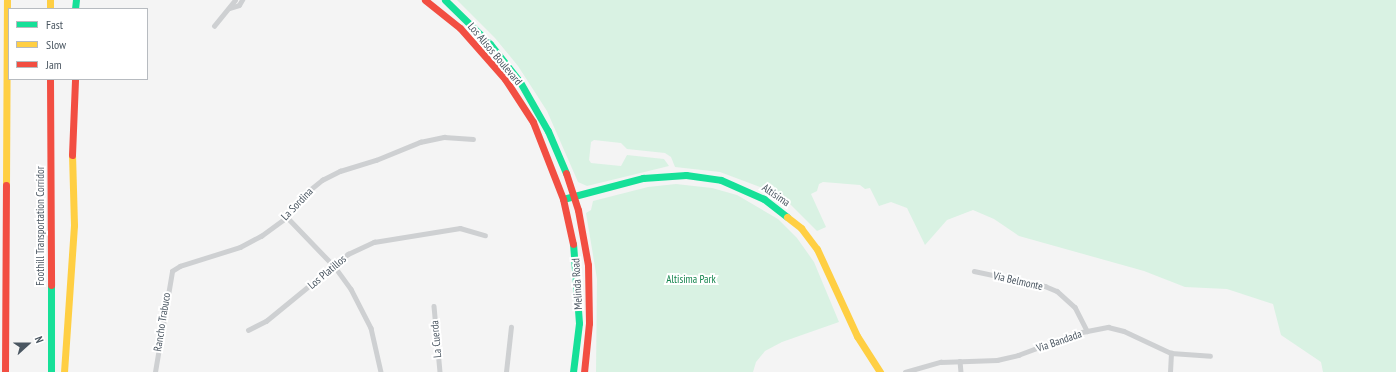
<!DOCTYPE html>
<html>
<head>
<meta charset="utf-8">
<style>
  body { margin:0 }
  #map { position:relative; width:1396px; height:372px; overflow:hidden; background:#f4f4f4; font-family:"PT Sans Narrow",sans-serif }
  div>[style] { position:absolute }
  .green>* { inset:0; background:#d9f2e3 }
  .street>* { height:4.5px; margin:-2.25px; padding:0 2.25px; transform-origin:2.25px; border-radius:2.25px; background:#ced0d2 }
  .fast>* { height:7px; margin:-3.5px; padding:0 3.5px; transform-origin:3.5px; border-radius:3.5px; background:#16e098 }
  .slow>* { height:7px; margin:-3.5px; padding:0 3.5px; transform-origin:3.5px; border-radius:3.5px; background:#ffcf43 }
  .jam>* { height:7px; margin:-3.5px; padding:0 3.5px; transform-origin:3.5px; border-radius:3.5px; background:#f24e42 }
  span { translate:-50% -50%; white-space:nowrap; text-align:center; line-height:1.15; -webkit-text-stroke:4px #fff; paint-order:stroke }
  .street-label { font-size:11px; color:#4a5661 }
  .park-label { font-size:11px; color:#17864f }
  .legend { position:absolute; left:8px; top:8px; width:140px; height:72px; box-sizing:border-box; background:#fff; border:1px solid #b7bbc0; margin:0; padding:5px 7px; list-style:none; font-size:12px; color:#4a5661 }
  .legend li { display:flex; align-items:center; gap:8px; height:20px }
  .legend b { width:20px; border:1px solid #b7bbc0 }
  .north { position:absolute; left:8px; top:324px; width:40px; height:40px; -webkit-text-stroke:3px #fff; paint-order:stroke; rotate:69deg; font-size:11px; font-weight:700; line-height:16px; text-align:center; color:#4a5661 }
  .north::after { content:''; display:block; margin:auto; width:14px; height:18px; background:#4a5661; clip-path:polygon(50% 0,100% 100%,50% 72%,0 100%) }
</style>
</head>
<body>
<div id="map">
  <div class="green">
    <i style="clip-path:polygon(457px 0,1396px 0,1396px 372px,1323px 372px,1321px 362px,1281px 335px,1273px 304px,1227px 289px,1185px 287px,1144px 271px,1019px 236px,994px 219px,973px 210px,947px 220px,925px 245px,907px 208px,891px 202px,879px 206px,870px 188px,865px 189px,860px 185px,823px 182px,819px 184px,817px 191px,811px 194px,826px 227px,817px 231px,790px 204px,773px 192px,720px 172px,675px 167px,671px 157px,665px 153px,627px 149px,621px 143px,594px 140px,591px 142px,589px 160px,591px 163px,621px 166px,627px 155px,664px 159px,669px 166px,587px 186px,578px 182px,547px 111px,518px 66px,495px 38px)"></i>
    <i style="clip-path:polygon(676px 184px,712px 188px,737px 195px,778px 219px,797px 238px,814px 262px,839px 322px,782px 342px,765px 351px,756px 362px,753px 372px,596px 372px,597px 279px,586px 213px,591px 210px,593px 201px,648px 187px)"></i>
  </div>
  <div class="street">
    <i style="left:230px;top:8px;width:9px;rotate:-18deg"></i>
    <i style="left:239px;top:5px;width:6px;rotate:-59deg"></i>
    <i style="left:214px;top:26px;width:33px;rotate:-51deg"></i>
    <i style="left:287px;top:217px;width:69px;rotate:46.2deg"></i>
    <i style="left:335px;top:267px;width:27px;rotate:54deg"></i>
    <i style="left:351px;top:289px;width:44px;rotate:62.9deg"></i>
    <i style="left:371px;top:328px;width:45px;rotate:77.2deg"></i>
    <i style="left:974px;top:271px;width:73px;rotate:11.9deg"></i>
    <i style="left:1045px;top:286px;width:13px;rotate:23deg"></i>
    <i style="left:1057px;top:291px;width:24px;rotate:42deg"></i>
    <i style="left:1075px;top:307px;width:27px;rotate:63deg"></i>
    <i style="left:434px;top:306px;width:66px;rotate:84.8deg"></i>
    <i style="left:248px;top:330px;width:20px;rotate:-27deg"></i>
    <i style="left:266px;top:321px;width:106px;rotate:-39.3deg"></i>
    <i style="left:348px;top:254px;width:29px;rotate:-25deg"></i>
    <i style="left:374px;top:242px;width:87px;rotate:-9.2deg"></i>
    <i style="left:460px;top:228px;width:26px;rotate:16deg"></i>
    <i style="left:960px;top:361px;width:11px;rotate:85deg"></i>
    <i style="left:155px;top:372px;width:102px;rotate:-80.4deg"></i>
    <i style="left:172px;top:271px;width:9px;rotate:-32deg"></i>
    <i style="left:180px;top:266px;width:63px;rotate:-17.6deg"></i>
    <i style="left:240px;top:247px;width:24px;rotate:-28deg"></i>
    <i style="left:261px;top:236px;width:32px;rotate:-36deg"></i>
    <i style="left:287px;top:217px;width:31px;rotate:-52deg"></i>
    <i style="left:306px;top:193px;width:21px;rotate:-39deg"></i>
    <i style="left:322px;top:180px;width:20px;rotate:-27deg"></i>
    <i style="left:340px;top:171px;width:38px;rotate:-17deg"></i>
    <i style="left:376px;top:160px;width:48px;rotate:-22.2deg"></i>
    <i style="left:420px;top:142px;width:25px;rotate:-12deg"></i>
    <i style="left:444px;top:137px;width:29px;rotate:4deg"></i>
    <i style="left:506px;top:372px;width:45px;rotate:-83.7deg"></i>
    <i style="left:905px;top:372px;width:37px;rotate:-16deg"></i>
    <i style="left:941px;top:362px;width:56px;rotate:-2deg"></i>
    <i style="left:997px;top:360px;width:22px;rotate:-13deg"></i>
    <i style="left:1018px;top:355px;width:63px;rotate:-20.4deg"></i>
    <i style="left:1077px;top:333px;width:32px;rotate:-11deg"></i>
    <i style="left:1108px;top:327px;width:16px;rotate:14deg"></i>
    <i style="left:1124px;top:331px;width:52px;rotate:25.1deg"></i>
    <i style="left:1171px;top:353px;width:39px;rotate:4deg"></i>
    <i style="left:1170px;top:372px;width:19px;rotate:-87deg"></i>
  </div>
  <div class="fast">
    <i style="left:445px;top:0;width:63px;rotate:44.4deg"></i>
    <i style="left:490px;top:44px;width:48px;rotate:51.7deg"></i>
    <i style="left:520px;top:82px;width:56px;rotate:60.3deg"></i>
    <i style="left:548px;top:131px;width:46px;rotate:66.8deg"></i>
    <i style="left:75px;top:9px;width:9px;rotate:-84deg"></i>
    <i style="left:563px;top:199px;width:83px;rotate:-14.7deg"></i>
    <i style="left:643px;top:178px;width:43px;rotate:-4deg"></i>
    <i style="left:686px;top:175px;width:35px;rotate:8deg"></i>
    <i style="left:721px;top:180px;width:47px;rotate:23.8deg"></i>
    <i style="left:764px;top:199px;width:29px;rotate:38deg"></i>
    <i style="left:51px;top:285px;width:87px;rotate:90deg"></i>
    <i style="left:573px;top:372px;width:49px;rotate:-83deg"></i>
    <i style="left:579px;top:323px;width:79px;rotate:-94.3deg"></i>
  </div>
  <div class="slow">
    <i style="left:50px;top:0;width:9px;rotate:90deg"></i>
    <i style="left:6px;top:185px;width:185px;rotate:-89.7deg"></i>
    <i style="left:787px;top:217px;width:18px;rotate:38deg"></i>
    <i style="left:801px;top:228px;width:26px;rotate:53deg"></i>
    <i style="left:817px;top:249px;width:96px;rotate:65.3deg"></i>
    <i style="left:857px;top:336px;width:43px;rotate:57.4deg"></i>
    <i style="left:64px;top:372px;width:147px;rotate:-86.1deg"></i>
    <i style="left:74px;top:225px;width:70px;rotate:-91.6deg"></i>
  </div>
  <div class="jam">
    <i style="left:425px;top:0;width:45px;rotate:38.7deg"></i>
    <i style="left:460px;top:28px;width:68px;rotate:48.6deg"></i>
    <i style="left:505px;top:79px;width:51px;rotate:56.9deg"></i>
    <i style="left:533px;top:122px;width:83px;rotate:68.7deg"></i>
    <i style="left:563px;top:199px;width:46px;rotate:77.5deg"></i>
    <i style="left:50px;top:79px;width:206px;rotate:89.7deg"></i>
    <i style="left:72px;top:155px;width:76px;rotate:-87.7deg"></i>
    <i style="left:566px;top:173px;width:39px;rotate:72deg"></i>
    <i style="left:578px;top:210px;width:56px;rotate:79.7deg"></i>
    <i style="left:588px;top:265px;width:58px;rotate:89deg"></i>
    <i style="left:589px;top:323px;width:49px;rotate:95.8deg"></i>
    <i style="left:5px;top:372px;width:187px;rotate:-89.7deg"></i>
  </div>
  <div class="street-label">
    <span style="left:495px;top:54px;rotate:50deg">Los Alisos Boulevard</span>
    <span style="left:776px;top:195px;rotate:34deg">Altisima</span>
    <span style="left:297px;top:204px;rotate:-46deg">La Sordina</span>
    <span style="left:40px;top:226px;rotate:-90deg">Foothill Transportation Corridor</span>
    <span style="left:327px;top:272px;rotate:-40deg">Los Platillos</span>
    <span style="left:1018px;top:281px;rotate:13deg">Via Belmonte</span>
    <span style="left:577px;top:284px;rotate:-93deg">Melinda Road</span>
    <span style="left:162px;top:322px;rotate:-81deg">Rancho Trabuco</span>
    <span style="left:436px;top:339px;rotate:-95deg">La Cuerda</span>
    <span style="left:1059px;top:341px;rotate:-19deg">Via Bandada</span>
  </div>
  <div class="park-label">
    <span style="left:691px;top:279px">Altisima Park</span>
  </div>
  <ul class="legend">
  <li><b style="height:5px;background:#16e098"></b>Fast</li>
  <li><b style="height:5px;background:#ffcf43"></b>Slow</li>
  <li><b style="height:5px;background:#f24e42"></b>Jam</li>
  </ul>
  <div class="north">N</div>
</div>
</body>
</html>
